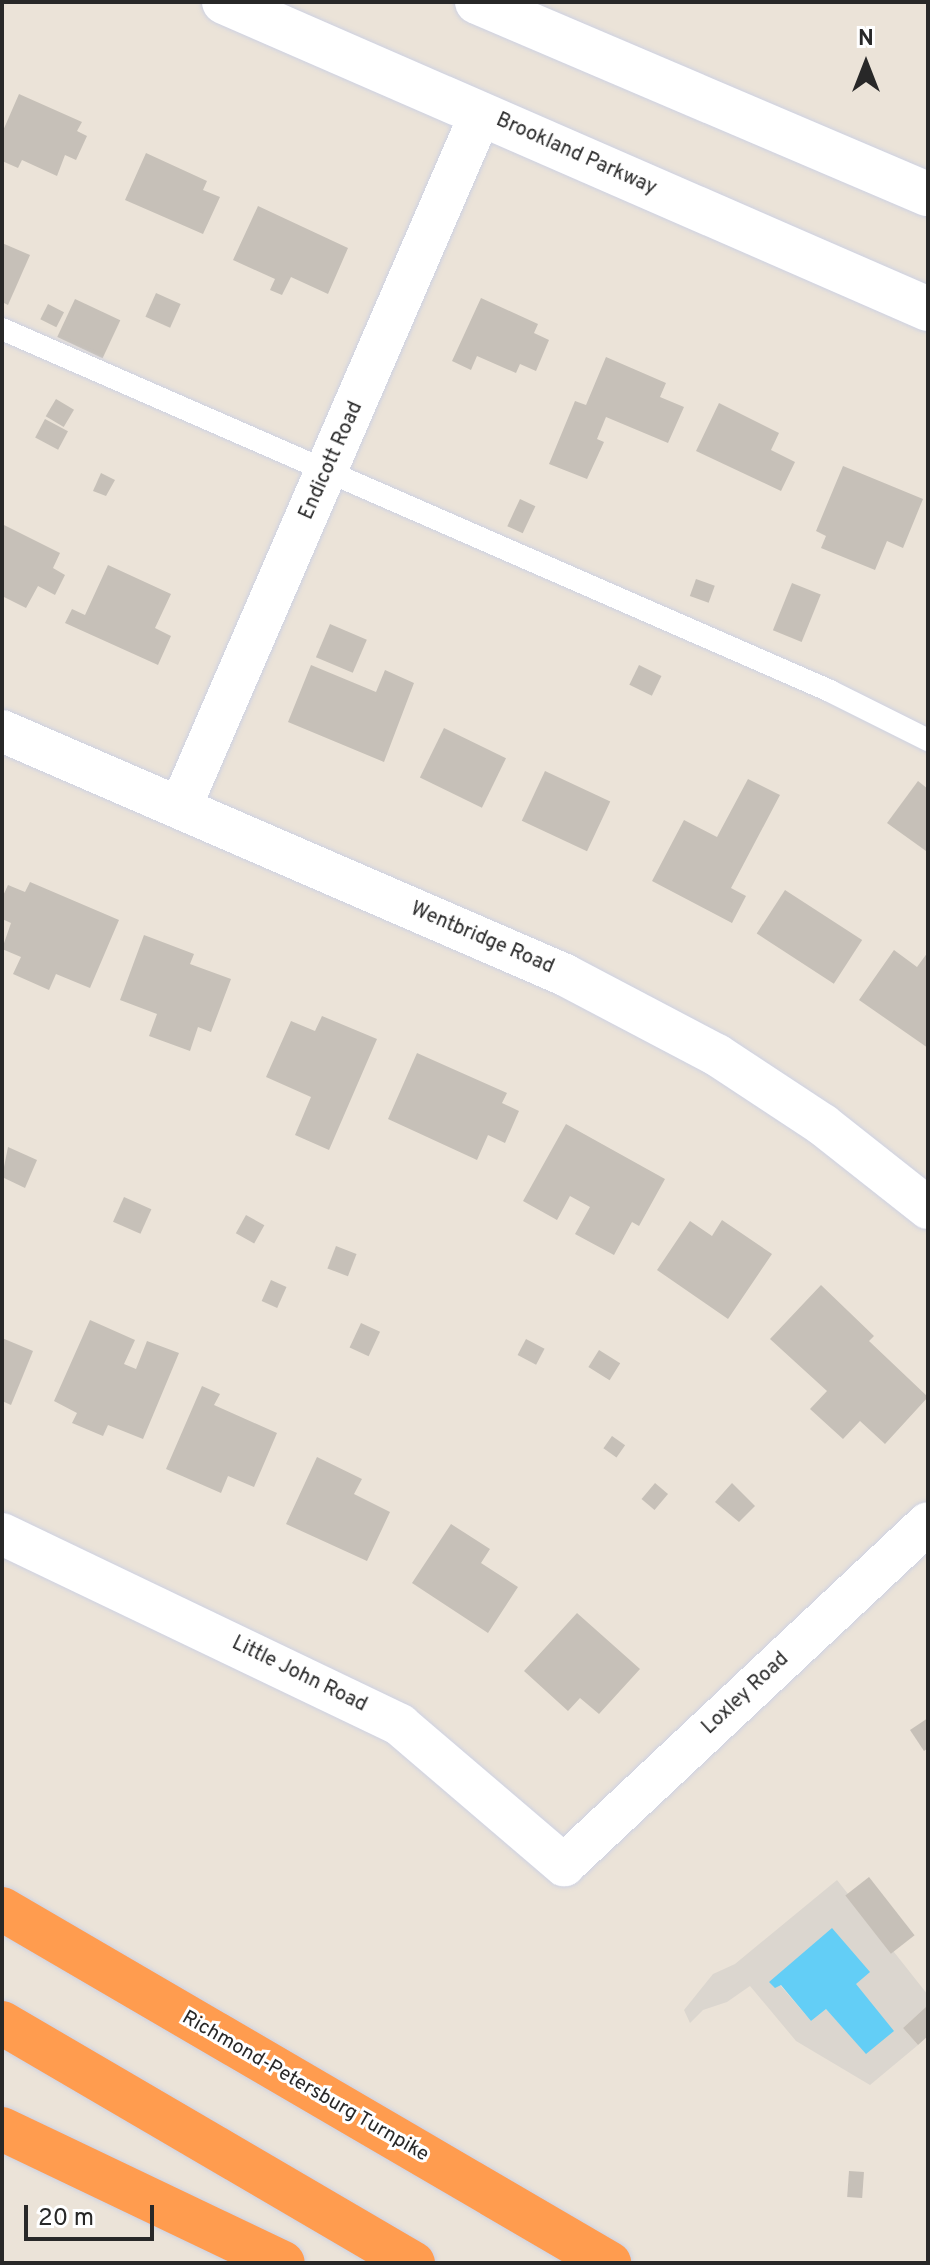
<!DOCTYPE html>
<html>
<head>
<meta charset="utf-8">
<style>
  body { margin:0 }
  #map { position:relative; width:930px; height:2265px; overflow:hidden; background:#ebe3d8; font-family:Overpass,sans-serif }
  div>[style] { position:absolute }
  .plaza>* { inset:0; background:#dbd6cf }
  .water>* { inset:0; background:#63cef6 }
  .building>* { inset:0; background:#c6c0b8; transform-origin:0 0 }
  .roads { filter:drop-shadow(0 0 2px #cdd1e2) drop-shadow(0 0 2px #cdd1e2) }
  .service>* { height:22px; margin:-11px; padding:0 11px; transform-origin:11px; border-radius:11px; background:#fff }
  .minor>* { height:42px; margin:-21px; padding:0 21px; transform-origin:21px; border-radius:21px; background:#fff }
  .secondary>* { height:44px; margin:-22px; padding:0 22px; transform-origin:22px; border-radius:22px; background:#fff }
  .motorway>* { height:44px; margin:-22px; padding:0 22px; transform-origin:22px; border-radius:22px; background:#ff9c4f }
  span { translate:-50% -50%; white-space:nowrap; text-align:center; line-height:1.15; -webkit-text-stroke:6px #fff; paint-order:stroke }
  .street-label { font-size:20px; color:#282828 }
  .frame { position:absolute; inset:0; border:4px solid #282828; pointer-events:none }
  .north { position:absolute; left:826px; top:24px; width:80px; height:80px; -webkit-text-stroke:6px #fff; paint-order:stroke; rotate:0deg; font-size:22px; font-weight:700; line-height:32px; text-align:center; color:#282828 }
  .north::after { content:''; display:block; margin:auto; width:28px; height:36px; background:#282828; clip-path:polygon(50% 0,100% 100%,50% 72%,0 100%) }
  .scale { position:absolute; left:24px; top:2205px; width:130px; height:36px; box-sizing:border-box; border:4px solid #282828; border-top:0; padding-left:10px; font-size:24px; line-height:28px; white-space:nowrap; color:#282828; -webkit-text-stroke:6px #fff; paint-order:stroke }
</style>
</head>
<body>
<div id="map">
  <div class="plaza">
    <i style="clip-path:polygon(evenodd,837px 1880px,928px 1995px,928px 2005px,903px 2028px,918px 2045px,870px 2085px,796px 2041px,750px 1986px,727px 2002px,703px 2010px,690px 2023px,684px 2010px,713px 1974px,735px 1964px,837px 1880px,869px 1971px,855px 1984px,866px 2053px,826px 2009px,811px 2021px,780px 1985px,869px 1971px)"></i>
  </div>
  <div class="water">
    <i style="clip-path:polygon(832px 1928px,870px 1972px,856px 1984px,894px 2031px,866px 2054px,826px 2009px,811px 2021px,781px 1985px,775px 1988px,769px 1982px)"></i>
  </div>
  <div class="building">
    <i style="clip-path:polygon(19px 94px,82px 122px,77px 131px,87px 136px,76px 160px,65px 155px,57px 176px,22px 160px,18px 168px,2px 161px,2px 133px)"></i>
    <i style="clip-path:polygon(146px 153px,207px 181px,203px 190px,220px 197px,203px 234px,125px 200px)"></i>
    <i style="clip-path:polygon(258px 206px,348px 248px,328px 294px,291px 277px,282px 295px,270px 290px,275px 279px,233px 260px)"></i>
    <i style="clip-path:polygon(2px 243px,30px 255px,8px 305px,2px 302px)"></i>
    <i style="left:156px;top:293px;width:27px;height:26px;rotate:24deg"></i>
    <i style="clip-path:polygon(481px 298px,538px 324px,534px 333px,549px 340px,536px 371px,520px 364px,516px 373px,477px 356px,471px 370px,452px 361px)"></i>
    <i style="left:75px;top:299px;width:50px;height:42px;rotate:25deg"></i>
    <i style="left:48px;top:304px;width:18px;height:17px;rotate:27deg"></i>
    <i style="clip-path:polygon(606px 357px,666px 383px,660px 397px,684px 407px,668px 443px,606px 417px,597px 439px,604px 442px,587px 479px,549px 464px,575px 401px,586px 405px)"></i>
    <i style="left:56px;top:399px;width:21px;height:20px;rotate:31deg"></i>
    <i style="clip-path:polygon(719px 403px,779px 433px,771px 450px,795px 462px,781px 491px,696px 451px)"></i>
    <i style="left:45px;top:419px;width:26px;height:21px;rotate:28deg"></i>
    <i style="clip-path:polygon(843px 466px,923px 499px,903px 548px,887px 541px,875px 570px,821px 548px,826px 536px,816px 531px)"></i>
    <i style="clip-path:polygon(101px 473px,115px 480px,106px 496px,93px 491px)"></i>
    <i style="left:520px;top:499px;width:17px;height:30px;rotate:25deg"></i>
    <i style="clip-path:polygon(2px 524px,60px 553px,53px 568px,65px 575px,55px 595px,38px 586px,26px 608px,2px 596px)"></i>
    <i style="clip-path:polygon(108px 565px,171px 594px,155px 628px,171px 636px,158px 665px,65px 623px,72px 609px,85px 615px)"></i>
    <i style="left:696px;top:579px;width:20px;height:18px;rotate:20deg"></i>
    <i style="left:792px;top:583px;width:31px;height:51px;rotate:22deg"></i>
    <i style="left:330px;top:624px;width:40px;height:36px;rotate:23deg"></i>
    <i style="clip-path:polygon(311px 665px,376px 692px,385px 670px,414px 683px,384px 762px,288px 722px)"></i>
    <i style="left:639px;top:665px;width:25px;height:22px;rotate:26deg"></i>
    <i style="left:444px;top:728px;width:69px;height:55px;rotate:26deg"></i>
    <i style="left:545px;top:771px;width:72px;height:55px;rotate:25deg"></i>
    <i style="clip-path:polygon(748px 779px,780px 795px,731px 888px,746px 896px,732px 923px,652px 881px,684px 820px,717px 837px)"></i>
    <i style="clip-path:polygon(918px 781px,928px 789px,926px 851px,887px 823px)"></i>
    <i style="clip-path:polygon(30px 882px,119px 920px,90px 988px,56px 974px,49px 990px,13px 974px,21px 957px,2px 949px,11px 923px,2px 919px,2px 898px,8px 885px,25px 892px)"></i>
    <i style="left:785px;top:890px;width:92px;height:52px;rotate:33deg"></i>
    <i style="clip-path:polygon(144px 935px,194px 954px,190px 964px,231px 979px,211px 1032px,198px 1027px,190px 1051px,149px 1036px,157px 1014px,120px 1000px)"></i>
    <i style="clip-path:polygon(894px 950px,917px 967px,928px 952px,928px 1048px,859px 1000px)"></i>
    <i style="clip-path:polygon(322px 1016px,377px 1039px,329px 1150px,295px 1135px,311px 1097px,266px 1077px,291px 1021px,315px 1031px)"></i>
    <i style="clip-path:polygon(417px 1053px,507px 1093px,502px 1103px,519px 1111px,505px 1143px,488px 1135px,477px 1160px,388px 1119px)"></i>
    <i style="clip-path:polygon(566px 1124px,665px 1179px,639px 1226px,632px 1222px,614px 1255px,575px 1234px,590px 1207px,570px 1196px,557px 1220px,523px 1201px)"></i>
    <i style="clip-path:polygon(8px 1147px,37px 1160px,25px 1188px,2px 1177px)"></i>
    <i style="left:124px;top:1197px;width:30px;height:27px;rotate:24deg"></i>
    <i style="left:246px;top:1215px;width:21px;height:21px;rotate:29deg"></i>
    <i style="clip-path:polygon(722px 1220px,772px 1254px,728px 1319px,657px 1270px,690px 1221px,712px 1236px)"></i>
    <i style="left:336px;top:1246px;width:22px;height:24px;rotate:21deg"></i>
    <i style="left:271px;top:1280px;width:17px;height:23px;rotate:24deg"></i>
    <i style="clip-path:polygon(821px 1285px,874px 1336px,869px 1341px,928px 1397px,885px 1444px,860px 1421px,843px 1439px,810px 1409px,827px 1391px,770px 1339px)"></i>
    <i style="clip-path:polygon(90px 1320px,135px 1340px,124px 1364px,136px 1369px,147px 1341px,179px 1353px,143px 1439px,108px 1425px,103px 1436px,72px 1423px,77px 1413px,54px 1401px)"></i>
    <i style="left:361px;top:1323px;width:21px;height:27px;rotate:25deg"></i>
    <i style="clip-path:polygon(2px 1338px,33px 1351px,11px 1405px,2px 1401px)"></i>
    <i style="left:526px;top:1339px;width:21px;height:18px;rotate:28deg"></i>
    <i style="left:599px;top:1350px;width:25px;height:20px;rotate:32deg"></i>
    <i style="clip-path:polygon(202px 1386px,220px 1394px,214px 1405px,277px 1433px,254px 1487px,228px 1476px,221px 1493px,166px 1469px)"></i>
    <i style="left:612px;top:1436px;width:16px;height:15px;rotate:35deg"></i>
    <i style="clip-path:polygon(317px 1457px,362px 1479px,354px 1494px,390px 1512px,367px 1561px,286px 1524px)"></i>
    <i style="left:655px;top:1483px;width:17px;height:21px;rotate:40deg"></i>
    <i style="clip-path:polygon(732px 1483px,755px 1506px,739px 1522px,715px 1502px)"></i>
    <i style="clip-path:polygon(451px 1524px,490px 1549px,481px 1563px,518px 1587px,488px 1633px,412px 1583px)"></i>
    <i style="clip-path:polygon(577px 1613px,640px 1669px,599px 1714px,580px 1698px,568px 1711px,524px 1671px)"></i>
    <i style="clip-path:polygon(928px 1718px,928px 1748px,924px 1751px,910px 1730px)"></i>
    <i style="left:869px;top:1877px;width:74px;height:30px;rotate:52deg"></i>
    <i style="clip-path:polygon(928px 2005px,928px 2036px,918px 2045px,903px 2028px)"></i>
    <i style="left:849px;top:2171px;width:15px;height:26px;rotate:4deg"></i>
  </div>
  <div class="roads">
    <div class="service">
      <i style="left:2px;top:329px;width:904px;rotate:23.61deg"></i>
      <i style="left:830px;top:691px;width:110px;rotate:26.6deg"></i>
    </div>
    <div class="minor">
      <i style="left:2px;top:731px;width:614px;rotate:23.43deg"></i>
      <i style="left:565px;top:975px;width:172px;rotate:27.8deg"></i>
      <i style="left:717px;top:1055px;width:127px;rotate:33.4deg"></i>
      <i style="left:823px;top:1125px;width:134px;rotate:38.3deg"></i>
      <i style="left:180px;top:808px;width:757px;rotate:-66.58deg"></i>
      <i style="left:2px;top:1534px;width:441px;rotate:25.6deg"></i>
      <i style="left:400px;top:1725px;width:216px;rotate:40.5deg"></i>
      <i style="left:564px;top:1865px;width:499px;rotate:-43.2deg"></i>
    </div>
    <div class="secondary">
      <i style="left:224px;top:2px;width:768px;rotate:23.56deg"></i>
      <i style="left:477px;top:2px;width:490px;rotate:23.1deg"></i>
    </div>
    <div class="motorway">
      <i style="left:2px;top:1909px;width:703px;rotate:30.25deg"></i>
      <i style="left:2px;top:2023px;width:476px;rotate:30.3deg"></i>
      <i style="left:2px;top:2129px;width:311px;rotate:25.5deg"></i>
    </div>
  </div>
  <div class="street-label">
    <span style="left:576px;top:155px;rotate:24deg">Brookland Parkway</span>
    <span style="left:332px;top:461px;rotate:-66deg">Endicott Road</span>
    <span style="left:482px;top:939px;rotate:23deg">Wentbridge Road</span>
    <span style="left:299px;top:1675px;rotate:26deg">Little John Road</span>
    <span style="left:746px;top:1694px;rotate:-43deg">Loxley Road</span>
    <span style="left:305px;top:2087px;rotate:30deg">Richmond-Petersburg Turnpike</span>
  </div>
  <div class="frame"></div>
  <div class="north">N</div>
  <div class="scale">20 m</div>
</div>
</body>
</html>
